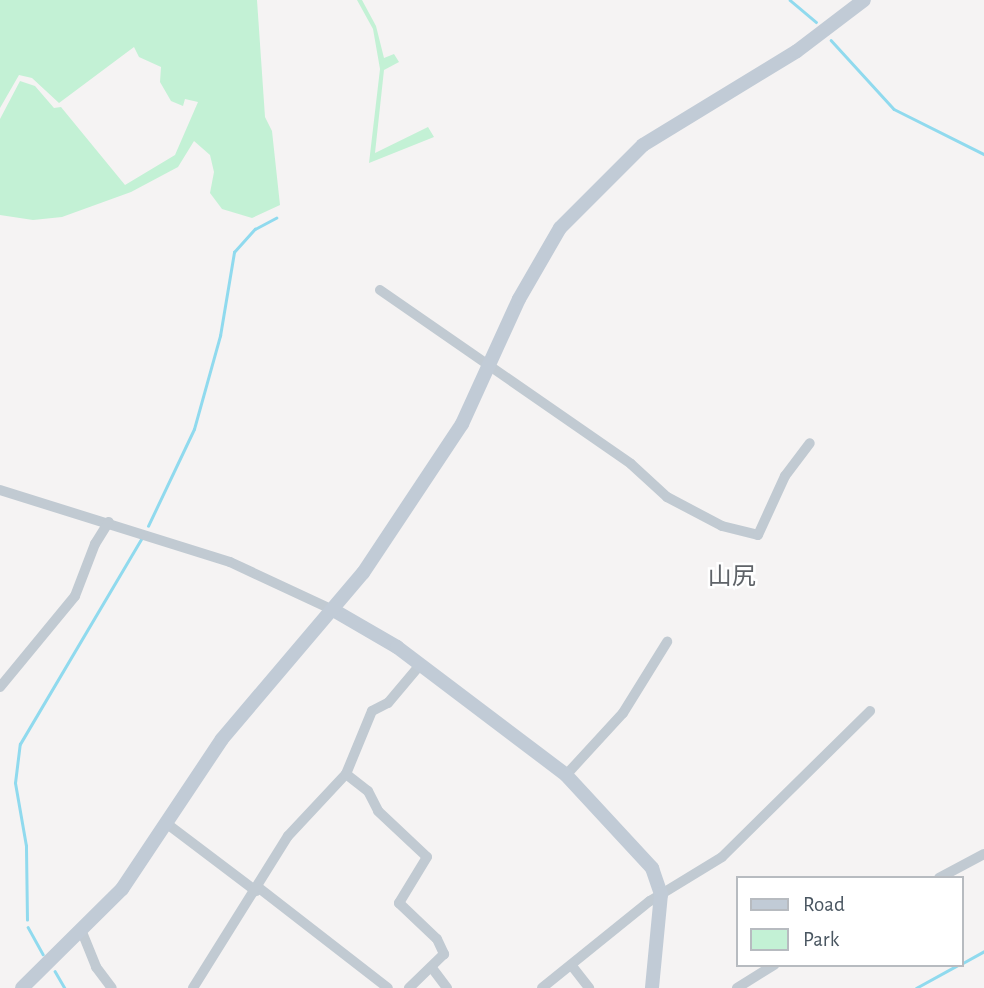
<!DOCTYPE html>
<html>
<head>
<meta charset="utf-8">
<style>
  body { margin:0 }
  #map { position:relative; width:984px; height:988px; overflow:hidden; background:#f5f3f3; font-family:"Alegreya Sans","Noto Sans JP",sans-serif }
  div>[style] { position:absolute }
  .green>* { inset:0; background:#c3f1d5 }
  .stream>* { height:2.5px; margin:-1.25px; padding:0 1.25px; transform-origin:1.25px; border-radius:1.25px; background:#90daee }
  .street>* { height:10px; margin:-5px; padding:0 5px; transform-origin:5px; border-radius:5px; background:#c1cad2 }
  .secondary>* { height:14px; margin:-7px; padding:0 7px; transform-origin:7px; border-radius:7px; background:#c1cbd6 }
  span { translate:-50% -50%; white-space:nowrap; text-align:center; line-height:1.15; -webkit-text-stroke:5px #fff; paint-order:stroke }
  .quarter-label { font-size:24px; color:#5f6368 }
  .legend { position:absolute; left:736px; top:876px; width:228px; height:91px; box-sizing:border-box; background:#fff; border:2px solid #b7bbc0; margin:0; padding:9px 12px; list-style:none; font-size:21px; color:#4a5661 }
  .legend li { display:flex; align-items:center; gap:14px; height:35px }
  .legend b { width:35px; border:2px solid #b7bbc0 }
</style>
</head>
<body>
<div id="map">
  <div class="green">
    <i style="clip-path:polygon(0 0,257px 0,265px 117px,272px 131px,280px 205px,252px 218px,222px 209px,210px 193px,214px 172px,210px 155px,194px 141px,178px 167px,131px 192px,62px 217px,33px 220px,0 215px,0 119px,20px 81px,35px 86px,54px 108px,61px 107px,125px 185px,175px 155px,198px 102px,185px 99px,183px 106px,171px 101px,160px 82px,161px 67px,139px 57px,134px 47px,59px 103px,32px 78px,19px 75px,0 108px)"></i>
    <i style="clip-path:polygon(357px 0,362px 0,376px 26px,384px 58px,394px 54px,399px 62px,384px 70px,375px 153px,428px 127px,434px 137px,369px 163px,380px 69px,373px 29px)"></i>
  </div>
  <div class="stream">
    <i style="left:790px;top:0;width:34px;rotate:40deg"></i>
    <i style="left:831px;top:40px;width:93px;rotate:47.6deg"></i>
    <i style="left:894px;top:109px;width:101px;rotate:26.6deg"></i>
    <i style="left:148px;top:526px;width:107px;rotate:-64.6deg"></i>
    <i style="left:194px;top:429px;width:97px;rotate:-74.4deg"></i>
    <i style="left:220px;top:336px;width:85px;rotate:-80.5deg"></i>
    <i style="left:234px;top:252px;width:31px;rotate:-48deg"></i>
    <i style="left:255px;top:229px;width:24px;rotate:-28deg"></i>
    <i style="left:27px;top:920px;width:74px;rotate:-90.8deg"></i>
    <i style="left:26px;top:846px;width:64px;rotate:-99.9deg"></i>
    <i style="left:15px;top:783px;width:39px;rotate:-83deg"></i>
    <i style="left:20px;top:744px;width:238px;rotate:-59.4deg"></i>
    <i style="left:28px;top:927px;width:31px;rotate:61deg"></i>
    <i style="left:961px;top:964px;width:26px;rotate:-29deg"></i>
    <i style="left:55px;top:971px;width:20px;rotate:60deg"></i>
    <i style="left:916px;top:988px;width:48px;rotate:-28.7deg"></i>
  </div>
  <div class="street">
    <i style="left:380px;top:290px;width:305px;rotate:34.7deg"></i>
    <i style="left:631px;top:464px;width:49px;rotate:42.5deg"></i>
    <i style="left:667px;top:497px;width:62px;rotate:27.8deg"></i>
    <i style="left:722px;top:526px;width:37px;rotate:14deg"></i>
    <i style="left:758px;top:535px;width:65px;rotate:-65.4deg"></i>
    <i style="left:785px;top:476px;width:41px;rotate:-52.9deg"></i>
    <i style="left:0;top:490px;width:241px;rotate:17.4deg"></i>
    <i style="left:230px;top:562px;width:116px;rotate:25deg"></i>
    <i style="left:0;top:687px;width:118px;rotate:-50.5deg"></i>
    <i style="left:75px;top:596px;width:56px;rotate:-69deg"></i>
    <i style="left:95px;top:544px;width:26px;rotate:-58deg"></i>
    <i style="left:346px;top:774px;width:28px;rotate:38deg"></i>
    <i style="left:368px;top:791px;width:22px;rotate:63deg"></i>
    <i style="left:378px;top:811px;width:67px;rotate:43.2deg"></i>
    <i style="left:427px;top:857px;width:54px;rotate:121.3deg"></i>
    <i style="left:399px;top:903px;width:52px;rotate:43.5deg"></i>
    <i style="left:437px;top:939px;width:17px;rotate:65deg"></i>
    <i style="left:444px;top:954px;width:49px;rotate:135.8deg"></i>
    <i style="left:566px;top:775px;width:84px;rotate:-47.4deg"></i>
    <i style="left:623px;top:713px;width:84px;rotate:-58.2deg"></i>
    <i style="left:166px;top:823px;width:113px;rotate:37.1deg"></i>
    <i style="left:939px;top:878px;width:51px;rotate:-28.1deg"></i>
    <i style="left:259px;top:888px;width:163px;rotate:37.8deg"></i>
    <i style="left:82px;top:932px;width:38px;rotate:68deg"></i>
    <i style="left:96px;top:967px;width:26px;rotate:53deg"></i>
    <i style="left:572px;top:966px;width:28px;rotate:52deg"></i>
    <i style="left:432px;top:968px;width:25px;rotate:53deg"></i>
    <i style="left:193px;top:988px;width:179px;rotate:-58deg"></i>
    <i style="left:288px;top:836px;width:85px;rotate:-46.9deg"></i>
    <i style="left:346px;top:774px;width:68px;rotate:-67.6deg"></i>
    <i style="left:372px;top:711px;width:18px;rotate:-27deg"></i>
    <i style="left:388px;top:703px;width:50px;rotate:-49.9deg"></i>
    <i style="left:542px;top:988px;width:139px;rotate:-38.9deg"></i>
    <i style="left:650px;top:901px;width:84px;rotate:-31.4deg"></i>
    <i style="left:722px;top:857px;width:208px;rotate:-44.6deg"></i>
    <i style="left:737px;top:988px;width:44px;rotate:-31.9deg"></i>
  </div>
  <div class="secondary">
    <i style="left:335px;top:611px;width:72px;rotate:30.1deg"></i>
    <i style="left:397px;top:647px;width:212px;rotate:37.1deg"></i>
    <i style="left:566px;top:775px;width:127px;rotate:47.2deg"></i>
    <i style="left:652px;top:868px;width:28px;rotate:71deg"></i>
    <i style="left:661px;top:894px;width:94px;rotate:95.5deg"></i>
    <i style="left:22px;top:988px;width:141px;rotate:-44.7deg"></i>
    <i style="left:122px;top:889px;width:180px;rotate:-56.3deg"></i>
    <i style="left:222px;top:739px;width:218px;rotate:-49.7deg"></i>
    <i style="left:363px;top:573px;width:179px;rotate:-56.4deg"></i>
    <i style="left:462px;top:424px;width:137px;rotate:-65.5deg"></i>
    <i style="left:519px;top:299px;width:82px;rotate:-60deg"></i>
    <i style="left:560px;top:228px;width:117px;rotate:-45deg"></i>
    <i style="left:643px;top:145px;width:180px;rotate:-31.4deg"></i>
    <i style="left:797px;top:51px;width:84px;rotate:-37.3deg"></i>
  </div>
  <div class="quarter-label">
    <span style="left:732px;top:578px">山尻</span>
  </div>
  <ul class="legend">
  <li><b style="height:9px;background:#c1cbd6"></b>Road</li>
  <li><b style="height:19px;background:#c3f1d5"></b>Park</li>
  </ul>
</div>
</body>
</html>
